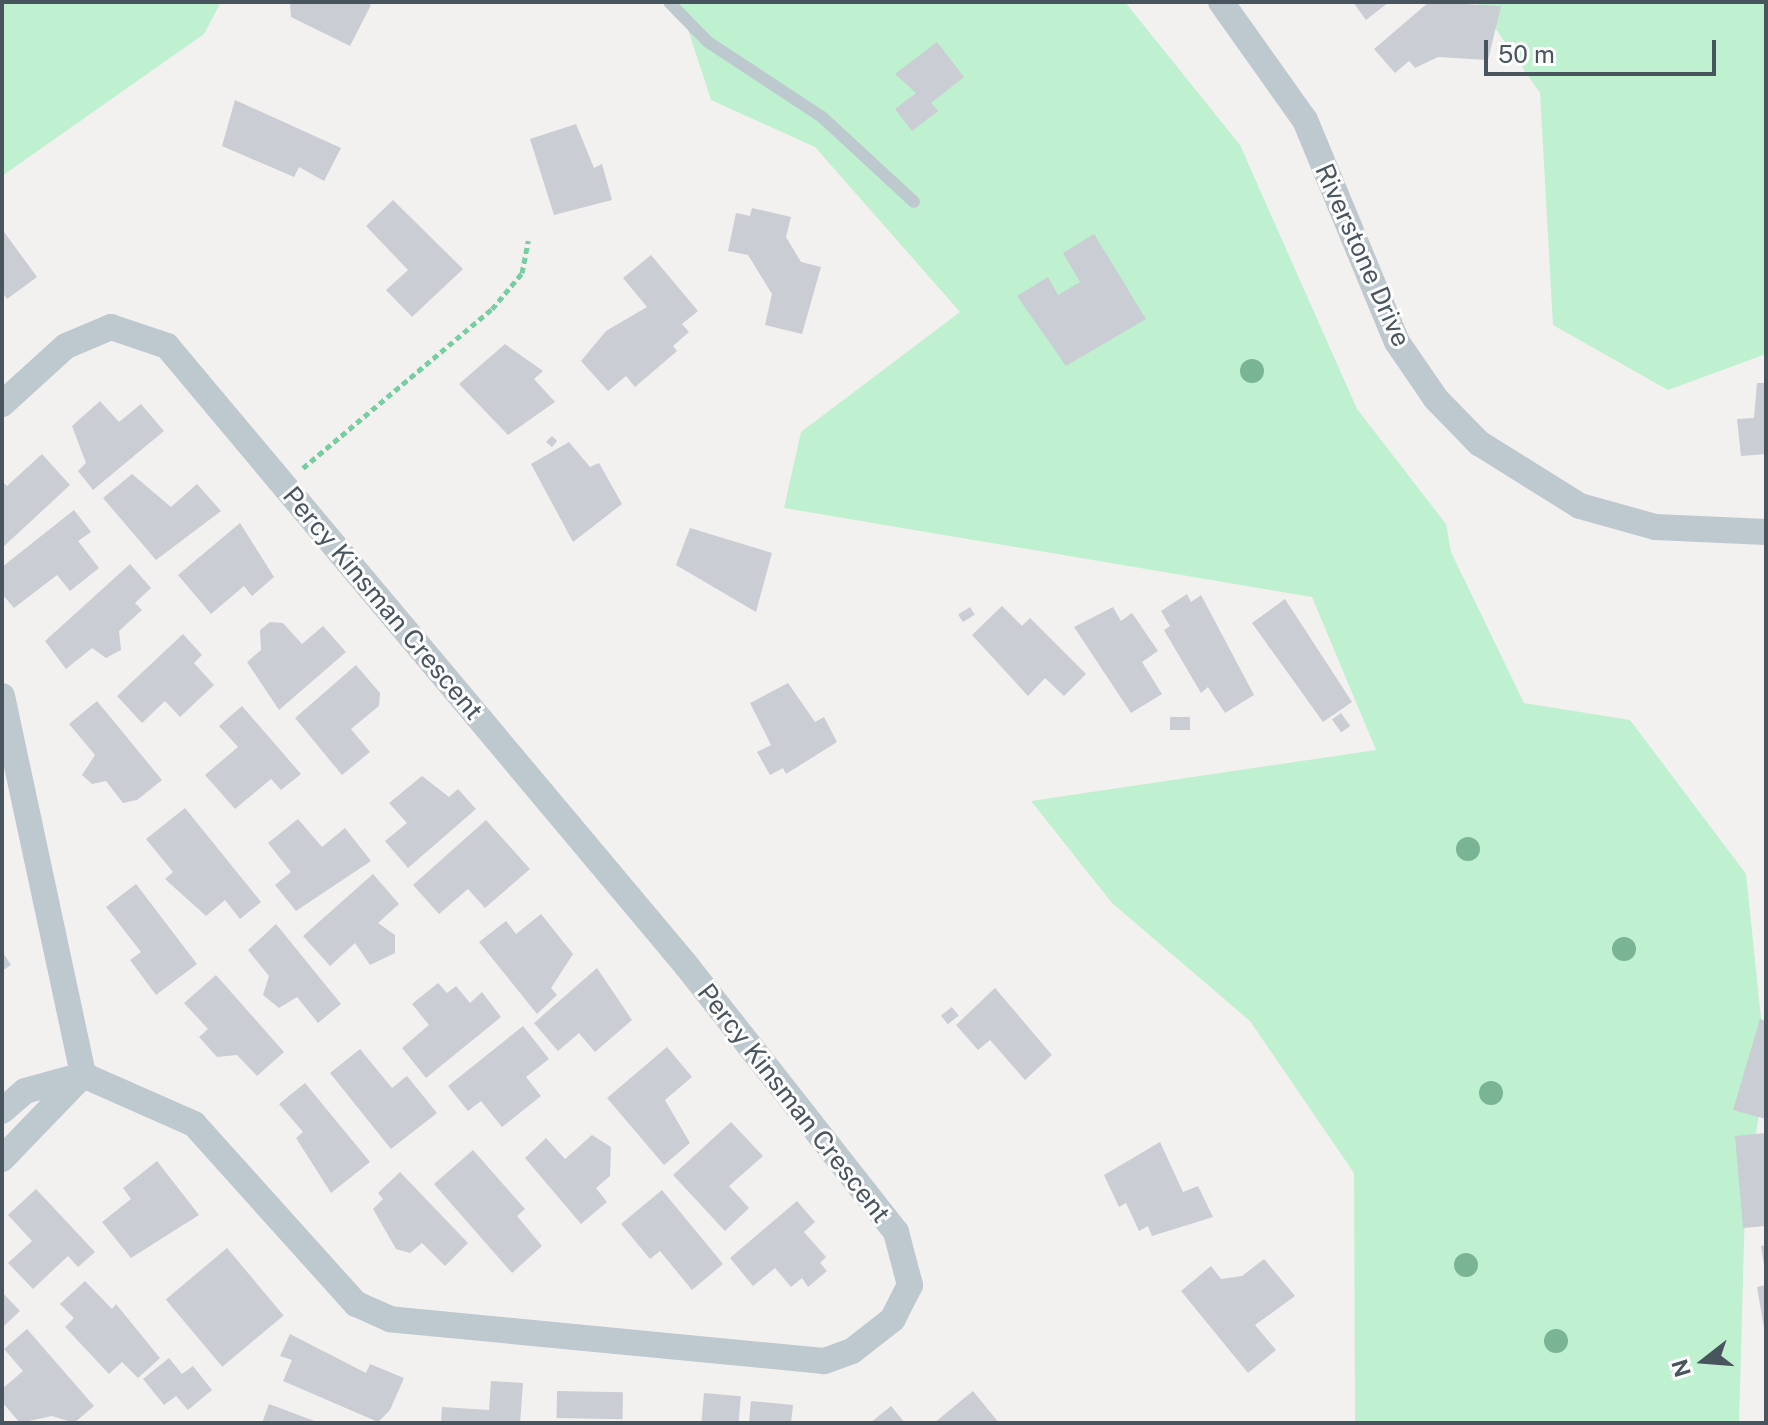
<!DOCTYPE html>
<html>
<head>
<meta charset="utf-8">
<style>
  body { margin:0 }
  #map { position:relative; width:1768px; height:1425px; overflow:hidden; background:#f3f0f0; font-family:"Public Sans",sans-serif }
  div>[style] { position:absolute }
  .green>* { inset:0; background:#bff0d0 }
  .building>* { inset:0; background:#cacdd3; transform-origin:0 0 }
  .path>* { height:5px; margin-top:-2.5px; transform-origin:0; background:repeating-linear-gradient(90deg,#76cfa0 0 6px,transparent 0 10px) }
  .lane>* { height:12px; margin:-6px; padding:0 6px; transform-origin:6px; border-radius:6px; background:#bec8cf }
  .street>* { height:26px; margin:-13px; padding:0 13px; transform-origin:13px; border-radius:13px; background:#bec8cf }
  .trees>* { width:24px; height:24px; margin:-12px; border-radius:50%; background:#79b494 }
  span { translate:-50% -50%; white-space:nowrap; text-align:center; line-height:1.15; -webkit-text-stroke:6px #fff; paint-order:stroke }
  .street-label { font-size:26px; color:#48545e }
  .frame { position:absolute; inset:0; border:4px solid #48545e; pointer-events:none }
  .north { position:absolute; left:1664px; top:1321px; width:80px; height:80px; -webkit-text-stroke:6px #fff; paint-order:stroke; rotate:253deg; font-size:22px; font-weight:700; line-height:32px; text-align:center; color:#48545e }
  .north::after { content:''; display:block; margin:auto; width:28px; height:36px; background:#48545e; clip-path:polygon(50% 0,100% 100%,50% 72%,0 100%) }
  .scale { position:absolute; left:1484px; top:40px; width:232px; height:36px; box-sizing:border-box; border:4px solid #48545e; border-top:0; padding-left:10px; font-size:24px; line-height:28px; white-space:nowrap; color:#48545e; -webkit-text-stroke:6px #fff; paint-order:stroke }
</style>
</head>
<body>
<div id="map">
  <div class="green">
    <i style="clip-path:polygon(2px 2px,221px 2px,204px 34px,2px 176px)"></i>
    <i style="clip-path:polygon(679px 2px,1125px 2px,1240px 145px,1357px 409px,1446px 524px,1451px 552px,1524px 703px,1630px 720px,1746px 874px,1766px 1066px,1745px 1208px,1739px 1423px,1355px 1423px,1354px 1173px,1250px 1021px,1112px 903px,1031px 801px,1376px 750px,1312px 597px,784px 508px,801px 432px,960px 312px,815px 147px,711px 100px)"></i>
    <i style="clip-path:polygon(1477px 2px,1766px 2px,1766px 354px,1668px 390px,1553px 325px,1540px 93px)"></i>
  </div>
  <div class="building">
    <i style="clip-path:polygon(290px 2px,366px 2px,371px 5px,350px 46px,291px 17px)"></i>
    <i style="clip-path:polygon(1353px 2px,1389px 2px,1366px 20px)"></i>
    <i style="clip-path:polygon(1429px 2px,1501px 6px,1488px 60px,1438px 57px,1415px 68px,1409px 61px,1395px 73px,1374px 49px)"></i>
    <i style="clip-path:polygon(937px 42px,964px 77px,931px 103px,938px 111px,912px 131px,895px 109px,916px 93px,895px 74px)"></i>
    <i style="clip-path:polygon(235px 100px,341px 148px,324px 181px,299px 167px,294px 177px,222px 146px)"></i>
    <i style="clip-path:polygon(576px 124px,594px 168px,602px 164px,612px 200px,554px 215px,530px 139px)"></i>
    <i style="clip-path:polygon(393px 200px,463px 269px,412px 317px,386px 290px,408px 270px,366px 226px)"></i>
    <i style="clip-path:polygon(752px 208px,791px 217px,786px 237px,801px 262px,821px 267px,802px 334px,765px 325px,772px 294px,748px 255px,728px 251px,736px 213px,750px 216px)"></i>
    <i style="clip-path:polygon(2px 229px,37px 277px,7px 299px,2px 292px)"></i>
    <i style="clip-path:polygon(1094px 234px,1146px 319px,1066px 366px,1017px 296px,1048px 277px,1058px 295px,1080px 282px,1063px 253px)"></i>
    <i style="clip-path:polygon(651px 255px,698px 311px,682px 324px,689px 332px,673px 346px,677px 351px,635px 387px,626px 376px,608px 391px,581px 361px,606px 331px,647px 307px,623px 278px)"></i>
    <i style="clip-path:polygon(505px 344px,543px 371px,534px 379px,555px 402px,508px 435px,459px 384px)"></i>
    <i style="clip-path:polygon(1757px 383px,1766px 383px,1766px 454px,1741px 456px,1737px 419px,1754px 418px)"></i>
    <i style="clip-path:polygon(100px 401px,119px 422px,141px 404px,164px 431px,93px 490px,78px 471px,86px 463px,72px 426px)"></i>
    <i style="clip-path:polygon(552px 436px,557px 441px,552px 447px,546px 442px)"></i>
    <i style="clip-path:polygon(569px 442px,590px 467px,599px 463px,622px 504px,573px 542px,531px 464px)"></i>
    <i style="clip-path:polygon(42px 454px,70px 485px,2px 548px,2px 481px,7px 486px)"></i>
    <i style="clip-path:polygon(132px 474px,171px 507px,197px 484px,221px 511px,156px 560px,103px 498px)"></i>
    <i style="clip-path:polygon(74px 510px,91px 532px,78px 541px,99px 568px,70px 591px,57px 575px,14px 608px,2px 594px,2px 567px)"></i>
    <i style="clip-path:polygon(240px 523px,274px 577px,252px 596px,244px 586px,211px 614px,178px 575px)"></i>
    <i style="clip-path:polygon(690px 528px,772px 553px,756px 612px,676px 565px)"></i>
    <i style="clip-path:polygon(130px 564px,151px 588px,135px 603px,142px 610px,119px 631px,121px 650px,106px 658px,92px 648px,66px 669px,45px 641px)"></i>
    <i style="clip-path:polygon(1187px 594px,1191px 602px,1201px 595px,1254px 695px,1225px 713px,1208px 687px,1201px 693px,1164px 630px,1170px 626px,1161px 611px)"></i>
    <i style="clip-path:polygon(1285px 599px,1352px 702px,1323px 722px,1252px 623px)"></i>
    <i style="clip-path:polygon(1002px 606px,1022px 626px,1030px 618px,1086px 674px,1064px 696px,1045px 678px,1028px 696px,972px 635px)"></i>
    <i style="left:970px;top:607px;width:9px;height:14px;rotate:58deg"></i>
    <i style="clip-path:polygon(1113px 607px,1121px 621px,1132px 613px,1158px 651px,1142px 662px,1162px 694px,1131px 713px,1074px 627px)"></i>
    <i style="clip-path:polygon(270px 622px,283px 623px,302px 644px,323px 626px,346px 652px,279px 710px,247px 662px,261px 650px,260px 630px)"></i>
    <i style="clip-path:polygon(183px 634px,202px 655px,194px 663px,214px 685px,180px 717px,165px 701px,142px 723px,117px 696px)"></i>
    <i style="clip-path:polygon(356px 665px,380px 693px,379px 706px,351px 729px,370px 752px,342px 775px,295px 718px)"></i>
    <i style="clip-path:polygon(788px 683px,815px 722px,824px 717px,837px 742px,786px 774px,783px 768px,770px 775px,757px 752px,771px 745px,750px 703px)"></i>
    <i style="clip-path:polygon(97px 701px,162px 780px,137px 800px,123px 803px,106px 781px,92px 784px,82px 775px,95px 755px,69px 724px)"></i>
    <i style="clip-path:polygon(242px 706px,301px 774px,281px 790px,271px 779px,235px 809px,205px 775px,238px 747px,219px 726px)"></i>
    <i style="left:1341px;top:713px;width:16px;height:11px;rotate:55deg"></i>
    <i style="left:1190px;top:717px;width:13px;height:20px;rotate:90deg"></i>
    <i style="clip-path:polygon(422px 776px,449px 797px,458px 789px,476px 809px,408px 868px,385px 841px,407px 823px,389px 803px)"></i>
    <i style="clip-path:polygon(185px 808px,261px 902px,240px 919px,225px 900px,206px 916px,165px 879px,173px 872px,146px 839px)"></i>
    <i style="clip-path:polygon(298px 819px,322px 847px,345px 828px,371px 861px,296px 911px,275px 885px,291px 872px,268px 843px)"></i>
    <i style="clip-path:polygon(486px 820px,530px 869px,485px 908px,468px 889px,439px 914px,413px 885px)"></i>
    <i style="clip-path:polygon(373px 874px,399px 904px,378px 923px,395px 935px,395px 953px,370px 965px,355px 943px,330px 966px,303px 936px)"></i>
    <i style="clip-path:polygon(136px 884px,197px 964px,156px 995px,130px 960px,141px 952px,106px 907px)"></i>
    <i style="clip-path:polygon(541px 914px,573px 954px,551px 988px,557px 995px,537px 1014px,479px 942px,506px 921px,516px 934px)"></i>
    <i style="clip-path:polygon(276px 924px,341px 1004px,318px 1023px,297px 997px,279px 1008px,263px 995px,269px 976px,248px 950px)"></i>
    <i style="clip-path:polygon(2px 951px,11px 965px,2px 971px)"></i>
    <i style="clip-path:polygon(597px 968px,632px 1020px,595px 1052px,579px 1033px,558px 1051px,534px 1023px)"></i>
    <i style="clip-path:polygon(216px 975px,284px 1052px,257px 1076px,237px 1055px,217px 1057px,199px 1037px,208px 1029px,184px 1003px)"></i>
    <i style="clip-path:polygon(438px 983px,447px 993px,456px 986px,470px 1003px,482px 992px,501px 1017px,426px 1078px,402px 1048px,429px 1025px,412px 1004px)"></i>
    <i style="clip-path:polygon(995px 988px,1052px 1055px,1025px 1080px,990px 1040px,978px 1050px,956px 1025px)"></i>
    <i style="left:952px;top:1007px;width:11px;height:14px;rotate:52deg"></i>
    <i style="clip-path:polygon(1760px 1019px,1766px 1021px,1766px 1119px,1733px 1110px)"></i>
    <i style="clip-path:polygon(523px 1026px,549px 1059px,526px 1077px,541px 1096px,502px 1127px,481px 1101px,468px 1111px,448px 1086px)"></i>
    <i style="clip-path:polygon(667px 1047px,692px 1077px,665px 1100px,690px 1143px,664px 1165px,607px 1098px)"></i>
    <i style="clip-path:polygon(360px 1049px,392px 1088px,407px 1076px,437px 1113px,391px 1149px,330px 1073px)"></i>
    <i style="clip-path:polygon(305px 1083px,370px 1162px,331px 1193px,296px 1138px,303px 1132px,279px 1104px)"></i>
    <i style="clip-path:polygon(731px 1122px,763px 1156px,729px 1186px,749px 1208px,725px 1231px,673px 1175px)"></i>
    <i style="clip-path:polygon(1766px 1133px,1766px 1226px,1743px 1228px,1735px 1136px)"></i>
    <i style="clip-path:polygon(592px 1135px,611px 1147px,610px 1176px,596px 1188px,607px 1202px,581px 1224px,525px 1158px,546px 1138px,565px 1159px)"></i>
    <i style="clip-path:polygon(1160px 1142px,1183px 1192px,1198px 1186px,1213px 1217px,1152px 1236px,1148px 1226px,1139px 1231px,1126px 1203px,1119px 1207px,1104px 1175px)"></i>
    <i style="clip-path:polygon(473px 1150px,525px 1209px,517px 1216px,542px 1246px,512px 1273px,434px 1184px)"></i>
    <i style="clip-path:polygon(157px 1161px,199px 1215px,131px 1258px,102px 1222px,131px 1199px,123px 1188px)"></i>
    <i style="clip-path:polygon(400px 1172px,468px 1243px,445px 1266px,422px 1243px,410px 1253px,396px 1249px,373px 1209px,383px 1199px,378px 1193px)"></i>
    <i style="clip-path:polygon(36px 1189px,95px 1252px,78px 1267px,68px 1256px,33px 1289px,8px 1263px,32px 1241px,8px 1215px)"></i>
    <i style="clip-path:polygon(662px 1190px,723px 1264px,692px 1290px,660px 1251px,650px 1259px,621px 1224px)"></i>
    <i style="clip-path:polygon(797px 1201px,815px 1222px,804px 1232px,826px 1257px,820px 1263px,827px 1271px,808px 1287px,802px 1278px,791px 1287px,775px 1268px,753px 1286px,730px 1258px)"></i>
    <i style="clip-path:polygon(1766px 1245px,1766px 1265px,1764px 1266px,1761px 1246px)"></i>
    <i style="left:227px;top:1248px;width:88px;height:80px;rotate:50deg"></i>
    <i style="clip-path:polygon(1264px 1259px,1295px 1296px,1255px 1325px,1276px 1350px,1248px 1373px,1181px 1291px,1211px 1266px,1221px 1279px,1242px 1276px)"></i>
    <i style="clip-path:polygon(85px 1281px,112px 1309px,116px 1304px,160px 1358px,138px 1378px,122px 1362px,109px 1374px,65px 1327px,74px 1318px,60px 1304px)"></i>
    <i style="clip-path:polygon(1766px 1285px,1766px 1328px,1764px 1328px,1757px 1287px)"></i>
    <i style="clip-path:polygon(2px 1292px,20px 1311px,2px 1328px)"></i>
    <i style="clip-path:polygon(27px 1329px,94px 1406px,74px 1423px,52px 1416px,20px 1423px,2px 1402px,2px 1389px,23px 1371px,4px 1349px)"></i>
    <i style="clip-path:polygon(290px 1334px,366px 1373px,370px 1364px,404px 1378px,390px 1410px,378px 1422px,283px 1381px,292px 1360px,280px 1356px)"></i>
    <i style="clip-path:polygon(169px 1358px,182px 1374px,193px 1366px,212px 1390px,188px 1410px,176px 1396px,164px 1405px,143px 1379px)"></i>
    <i style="clip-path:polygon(491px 1381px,523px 1383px,520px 1423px,441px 1423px,442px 1407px,489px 1410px)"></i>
    <i style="left:557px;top:1391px;width:66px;height:27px;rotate:1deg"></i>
    <i style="clip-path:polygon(973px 1391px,999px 1423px,934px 1423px)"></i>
    <i style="left:704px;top:1393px;width:37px;height:30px;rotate:5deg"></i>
    <i style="clip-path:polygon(751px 1401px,793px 1405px,791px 1423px,749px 1423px)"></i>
    <i style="clip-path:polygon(269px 1404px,320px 1423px,262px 1423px)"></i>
    <i style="clip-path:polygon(891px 1406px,905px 1423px,870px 1423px)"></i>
  </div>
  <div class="path">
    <i style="left:303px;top:468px;width:247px;rotate:-40.1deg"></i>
    <i style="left:492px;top:309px;width:47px;rotate:-50.2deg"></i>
    <i style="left:522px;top:273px;width:33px;rotate:-79deg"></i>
  </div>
  <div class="lane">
    <i style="left:669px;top:2px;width:56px;rotate:45.7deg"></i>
    <i style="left:708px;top:42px;width:136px;rotate:33.3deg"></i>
    <i style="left:822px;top:117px;width:125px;rotate:42.7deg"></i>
  </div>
  <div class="street">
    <i style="left:1221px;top:2px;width:145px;rotate:54.6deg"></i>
    <i style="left:1305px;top:120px;width:240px;rotate:67.5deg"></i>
    <i style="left:1397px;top:342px;width:69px;rotate:55.6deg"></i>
    <i style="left:1436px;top:399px;width:62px;rotate:45.7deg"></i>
    <i style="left:1479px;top:443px;width:119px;rotate:32deg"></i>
    <i style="left:1580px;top:506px;width:78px;rotate:15.6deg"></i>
    <i style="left:1655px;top:527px;width:111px;rotate:2.6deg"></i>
    <i style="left:2px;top:404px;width:86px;rotate:-42.2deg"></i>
    <i style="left:66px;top:346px;width:49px;rotate:-22.9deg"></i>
    <i style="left:111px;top:327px;width:59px;rotate:18.7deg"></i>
    <i style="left:167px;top:346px;width:808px;rotate:50.02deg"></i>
    <i style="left:686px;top:965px;width:340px;rotate:51.8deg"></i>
    <i style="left:896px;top:1232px;width:55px;rotate:75.2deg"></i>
    <i style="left:910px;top:1285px;width:38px;rotate:117deg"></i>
    <i style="left:893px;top:1319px;width:52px;rotate:142deg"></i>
    <i style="left:852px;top:1351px;width:30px;rotate:160deg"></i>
    <i style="left:824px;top:1361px;width:436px;rotate:-174.5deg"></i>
    <i style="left:390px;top:1319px;width:37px;rotate:-156deg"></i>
    <i style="left:356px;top:1304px;width:242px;rotate:-132deg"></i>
    <i style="left:194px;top:1124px;width:121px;rotate:-156.2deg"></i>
    <i style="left:2px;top:696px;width:388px;rotate:77.9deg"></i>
    <i style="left:2px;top:1111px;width:30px;rotate:-41deg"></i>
    <i style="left:25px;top:1091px;width:60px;rotate:-15.4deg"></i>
    <i style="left:2px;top:1159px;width:117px;rotate:-46deg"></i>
  </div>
  <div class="trees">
    <i style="left:1252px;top:371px"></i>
    <i style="left:1468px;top:849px"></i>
    <i style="left:1624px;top:949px"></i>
    <i style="left:1491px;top:1093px"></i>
    <i style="left:1466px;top:1265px"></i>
    <i style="left:1556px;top:1341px"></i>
  </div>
  <div class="street-label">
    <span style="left:1363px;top:255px;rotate:66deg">Riverstone Drive</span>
    <span style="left:383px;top:603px;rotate:50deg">Percy Kinsman Crescent</span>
    <span style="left:794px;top:1103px;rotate:52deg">Percy Kinsman Crescent</span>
  </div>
  <div class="frame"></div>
  <div class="north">N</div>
  <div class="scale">50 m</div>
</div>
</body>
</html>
